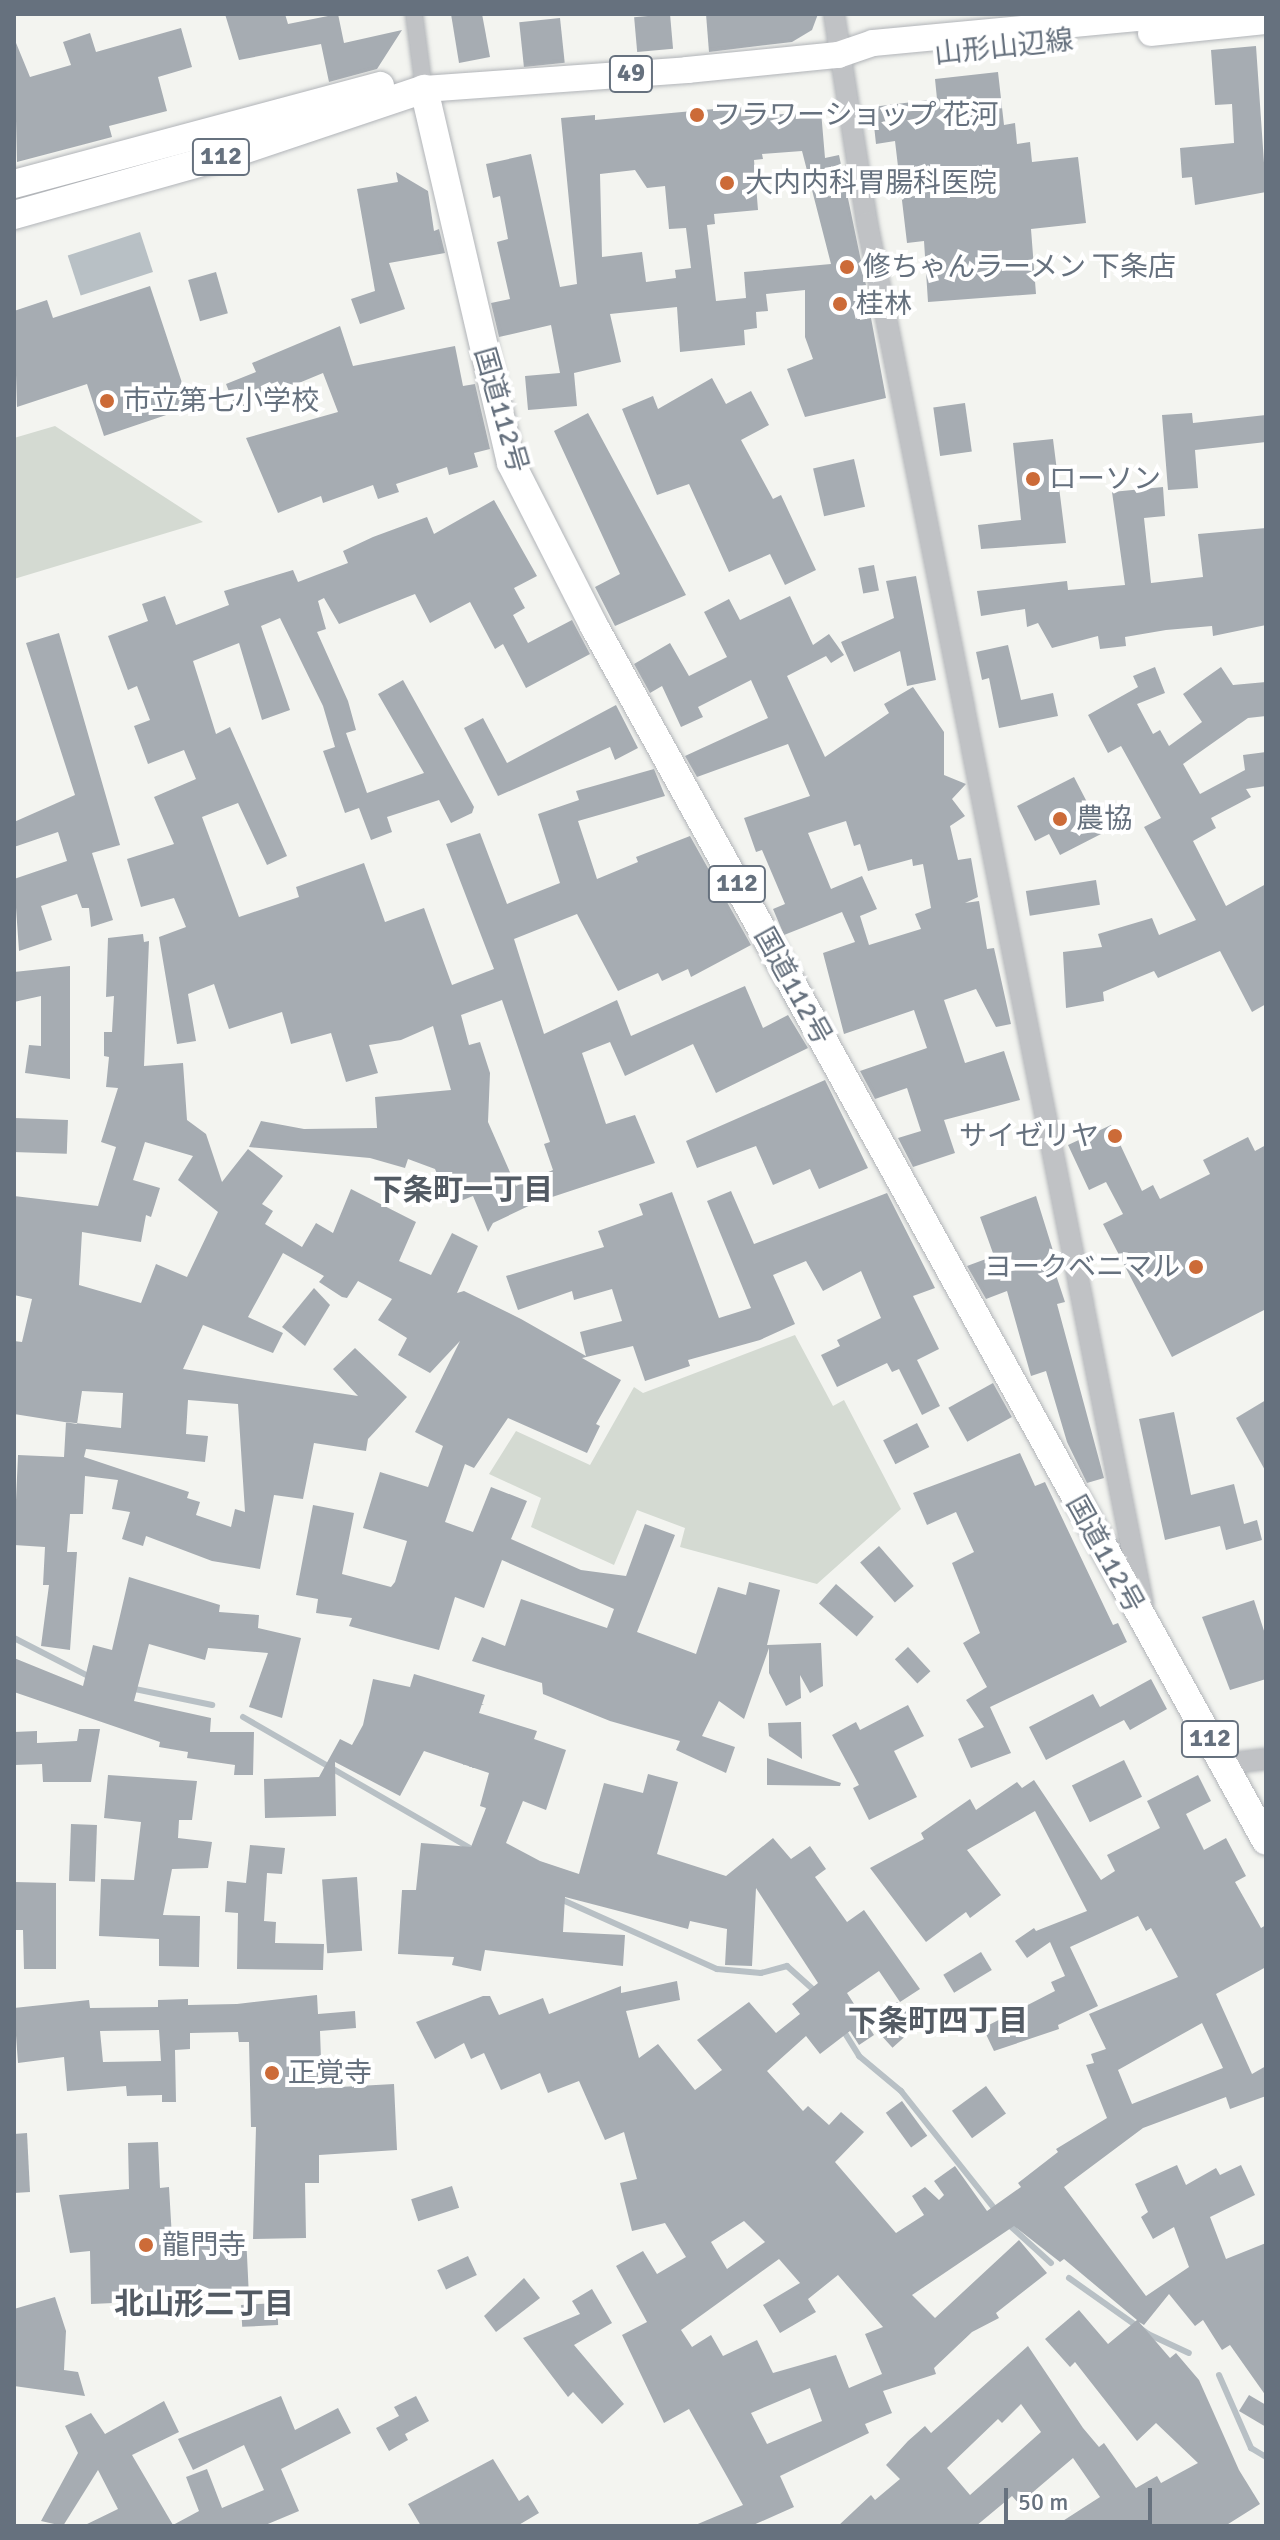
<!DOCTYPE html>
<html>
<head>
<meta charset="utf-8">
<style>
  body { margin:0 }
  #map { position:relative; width:1280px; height:2540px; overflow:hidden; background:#f3f4f0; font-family:Signika,"Noto Sans JP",sans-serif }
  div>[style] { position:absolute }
  .green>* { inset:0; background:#d4dad2 }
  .water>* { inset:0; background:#b8c0c5; transform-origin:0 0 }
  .stream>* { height:6px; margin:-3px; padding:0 3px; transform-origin:3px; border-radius:3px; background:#b8c0c5 }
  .building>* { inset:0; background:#a6acb2; transform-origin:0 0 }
  .roads { filter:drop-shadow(0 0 2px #b1b4b8) drop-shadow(0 0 2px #b1b4b8) }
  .minor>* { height:16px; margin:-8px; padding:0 8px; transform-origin:8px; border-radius:8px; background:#c0c2c5 }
  .tertiary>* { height:20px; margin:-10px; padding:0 10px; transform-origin:10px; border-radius:10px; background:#c0c2c5 }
  .primary>* { height:26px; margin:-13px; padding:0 13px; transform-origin:13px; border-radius:13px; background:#fff }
  .trunk>* { height:28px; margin:-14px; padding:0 14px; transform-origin:14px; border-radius:14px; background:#fff }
  .dots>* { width:22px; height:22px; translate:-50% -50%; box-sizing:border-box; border:4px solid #fff; border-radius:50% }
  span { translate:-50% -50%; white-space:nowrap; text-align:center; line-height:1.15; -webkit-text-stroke:8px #fff; paint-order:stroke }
  .shield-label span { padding:2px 6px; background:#fff; border:2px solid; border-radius:6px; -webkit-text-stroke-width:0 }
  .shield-label { font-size:26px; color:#66717e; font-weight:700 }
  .street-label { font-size:28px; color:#66717e }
  .poi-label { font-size:28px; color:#66717e }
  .left { translate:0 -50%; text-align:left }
  .right { translate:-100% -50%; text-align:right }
  .neighbourhood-label { font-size:30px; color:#535b64; font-weight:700 }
  .frame { position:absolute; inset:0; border:16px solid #66717e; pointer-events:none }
  .scale { position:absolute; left:1004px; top:2488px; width:148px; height:36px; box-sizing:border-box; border:4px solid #66717e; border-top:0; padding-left:10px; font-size:24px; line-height:28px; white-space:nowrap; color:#66717e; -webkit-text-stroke:6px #fff; paint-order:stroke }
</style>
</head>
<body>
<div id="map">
  <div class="green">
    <i style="clip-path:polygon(55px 426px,203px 522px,14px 579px,14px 438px)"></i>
    <i style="clip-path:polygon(795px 1335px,833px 1406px,844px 1400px,901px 1509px,817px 1584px,680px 1547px,685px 1528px,637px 1510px,614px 1565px,531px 1527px,541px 1498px,489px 1474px,516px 1431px,590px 1465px,634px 1387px,643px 1393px)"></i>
  </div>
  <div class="water">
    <i style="left:140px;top:232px;width:42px;height:76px;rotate:72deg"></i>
  </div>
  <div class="stream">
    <i style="left:14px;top:1638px;width:88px;rotate:27.1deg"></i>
    <i style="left:130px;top:1688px;width:84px;rotate:11.7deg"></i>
    <i style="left:243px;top:1717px;width:268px;rotate:30deg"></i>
    <i style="left:558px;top:1898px;width:174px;rotate:24.1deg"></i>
    <i style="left:717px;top:1969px;width:44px;rotate:5.2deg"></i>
    <i style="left:761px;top:1973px;width:27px;rotate:-15deg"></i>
    <i style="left:787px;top:1966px;width:39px;rotate:42deg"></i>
    <i style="left:843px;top:2030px;width:31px;rotate:58deg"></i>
    <i style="left:859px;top:2056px;width:55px;rotate:39.8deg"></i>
    <i style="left:901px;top:2091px;width:156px;rotate:51.5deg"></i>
    <i style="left:1008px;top:2224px;width:58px;rotate:42.2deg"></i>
    <i style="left:1069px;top:2278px;width:97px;rotate:35.3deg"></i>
    <i style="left:1148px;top:2334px;width:45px;rotate:24.9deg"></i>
    <i style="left:1219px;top:2375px;width:80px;rotate:66.3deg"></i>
    <i style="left:1251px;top:2448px;width:17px;rotate:31deg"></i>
  </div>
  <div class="building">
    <i style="clip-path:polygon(225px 14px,285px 14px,288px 24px,338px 14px,344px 43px,402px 30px,377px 69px,329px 82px,321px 44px,239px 60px)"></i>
    <i style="clip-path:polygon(451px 14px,482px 14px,490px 57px,459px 63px)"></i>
    <i style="left:670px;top:14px;width:35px;height:36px;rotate:85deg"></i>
    <i style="clip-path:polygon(706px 14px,818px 14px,812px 30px,792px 42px,709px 52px)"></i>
    <i style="left:560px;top:18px;width:45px;height:41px;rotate:84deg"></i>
    <i style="clip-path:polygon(181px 28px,192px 67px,158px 77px,167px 111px,109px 126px,112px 137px,17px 162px,14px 38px,30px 77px,71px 65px,63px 42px,90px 33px,96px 52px)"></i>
    <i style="clip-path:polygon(1256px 46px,1266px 192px,1195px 205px,1192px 177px,1182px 178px,1180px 148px,1234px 143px,1232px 104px,1215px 105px,1211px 50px)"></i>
    <i style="clip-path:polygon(998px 72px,1004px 125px,1015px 123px,1017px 144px,1030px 142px,1032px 162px,1078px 157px,1086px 223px,1031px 229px,1036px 294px,928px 302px,924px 241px,907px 243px,895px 141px,876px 144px,872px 107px,937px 99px,935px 79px)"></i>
    <i style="clip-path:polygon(evenodd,758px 105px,759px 116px,821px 111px,825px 158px,839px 155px,866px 285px,858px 287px,860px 320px,871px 318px,886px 398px,805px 417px,787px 369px,813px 359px,805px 337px,805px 290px,766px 294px,768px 311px,756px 312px,757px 328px,744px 330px,745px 345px,680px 352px,677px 307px,610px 314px,621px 362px,574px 373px,577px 406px,528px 410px,525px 376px,560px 373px,551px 325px,499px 337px,491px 303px,510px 299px,497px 242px,508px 239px,500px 196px,493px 198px,486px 164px,531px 154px,560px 287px,577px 284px,561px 118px,595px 115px,595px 120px,758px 105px,802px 151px,831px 264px,744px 272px,746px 298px,716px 301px,707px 225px,715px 224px,714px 214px,758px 210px,754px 160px,763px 159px,762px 154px,802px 151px,758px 105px,635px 170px,647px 188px,665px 186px,669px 229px,686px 228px,691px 268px,675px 270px,676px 278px,646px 282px,642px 252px,602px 257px,600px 174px,635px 170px)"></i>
    <i style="clip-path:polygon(396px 172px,428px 191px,434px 231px,439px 229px,445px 253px,389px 263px,405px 309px,360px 324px,351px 299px,375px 291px,357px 189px,398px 182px)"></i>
    <i style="left:216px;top:272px;width:43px;height:29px;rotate:74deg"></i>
    <i style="clip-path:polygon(150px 286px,190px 407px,104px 436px,87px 384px,17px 407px,14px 311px,47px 300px,53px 318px)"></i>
    <i style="clip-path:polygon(340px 326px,353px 366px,455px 346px,463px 386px,475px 384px,490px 449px,474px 453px,478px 467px,449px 475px,447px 467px,396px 484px,399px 492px,378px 499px,373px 485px,323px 503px,321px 496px,278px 513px,246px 438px,338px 412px,323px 373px,236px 409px,226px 384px,256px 372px,252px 363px)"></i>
    <i style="clip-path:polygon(712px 378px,726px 404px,751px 391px,769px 425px,741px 440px,773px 499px,781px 495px,816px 570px,785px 585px,770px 554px,729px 572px,689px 484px,657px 495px,622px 409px,653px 396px,658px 409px)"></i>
    <i style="left:965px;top:403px;width:49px;height:32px;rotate:82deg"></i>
    <i style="clip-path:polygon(588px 413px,686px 595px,615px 626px,595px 587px,620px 574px,554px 431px)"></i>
    <i style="clip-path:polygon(1192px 413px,1193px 423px,1266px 415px,1266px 442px,1195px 450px,1198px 488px,1168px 490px,1162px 415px)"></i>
    <i style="clip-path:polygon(1053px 439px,1066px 543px,981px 549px,978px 525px,1021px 520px,1013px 443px)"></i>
    <i style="left:854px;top:459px;width:49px;height:42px;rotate:77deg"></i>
    <i style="clip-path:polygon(1163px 487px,1165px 516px,1144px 518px,1151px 583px,1203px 577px,1198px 534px,1266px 528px,1266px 625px,1213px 636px,1212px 626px,1166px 630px,1125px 637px,1126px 646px,1100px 649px,1098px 636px,1052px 648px,1038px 623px,1027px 627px,1025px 609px,981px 616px,977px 591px,1067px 581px,1068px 590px,1125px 585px,1112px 492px)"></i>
    <i style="clip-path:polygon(evenodd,494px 500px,537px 576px,514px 588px,525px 608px,513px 615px,528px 643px,572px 620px,590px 654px,526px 688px,503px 644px,495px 649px,470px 602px,430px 623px,415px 594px,339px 624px,324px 598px,318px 601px,326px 629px,317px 632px,348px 701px,356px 730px,346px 733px,367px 793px,424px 773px,378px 694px,403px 680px,474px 807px,472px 813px,451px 823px,439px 800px,387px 817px,392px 832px,371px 840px,359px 808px,345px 813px,323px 751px,335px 747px,323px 706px,280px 618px,261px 626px,290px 710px,262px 720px,239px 643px,193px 661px,216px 734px,230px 727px,287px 856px,267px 865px,238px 803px,202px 817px,239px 917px,299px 897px,296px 887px,364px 863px,385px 922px,424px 908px,452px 985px,494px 969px,446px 844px,480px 833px,507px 904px,560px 883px,538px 814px,579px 800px,576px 791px,654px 769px,665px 796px,578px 821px,597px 879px,638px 862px,636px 857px,690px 836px,751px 945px,691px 977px,688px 969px,662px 981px,658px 973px,618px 991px,577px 914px,514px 939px,544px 1034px,617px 1000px,631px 1036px,745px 986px,763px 1028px,788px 1015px,808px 1048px,716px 1093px,693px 1044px,625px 1076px,610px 1042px,582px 1053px,606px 1124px,635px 1115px,655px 1163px,537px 1202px,493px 1223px,488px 1232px,473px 1196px,450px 1205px,435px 1169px,408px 1159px,405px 1168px,370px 1158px,249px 1147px,261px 1121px,304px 1129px,377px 1128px,375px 1097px,451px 1090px,433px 1026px,401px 1040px,369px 1045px,378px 1073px,346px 1082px,331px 1033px,291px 1044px,282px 1012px,229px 1029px,214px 984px,188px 994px,196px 1041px,177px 1044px,159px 937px,186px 927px,174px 898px,141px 907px,127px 859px,174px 844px,154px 797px,196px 779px,184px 750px,148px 764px,134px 726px,150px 720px,137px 686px,128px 690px,108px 636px,148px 621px,142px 604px,165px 596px,176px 625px,229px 605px,224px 591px,293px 570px,298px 582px,348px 563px,343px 551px,373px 537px,427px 517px,434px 534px,494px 500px,502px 1000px,550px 1142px,544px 1144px,553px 1170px,516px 1186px,488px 1122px,490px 1073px,480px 1042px,469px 1045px,461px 1015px,502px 1000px)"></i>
    <i style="left:874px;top:565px;width:26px;height:16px;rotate:79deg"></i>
    <i style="clip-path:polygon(916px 576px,936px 680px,907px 686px,900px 651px,854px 672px,841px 642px,894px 618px,886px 581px)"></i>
    <i style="clip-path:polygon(evenodd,790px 596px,813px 645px,829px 634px,844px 655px,831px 663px,826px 656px,787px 676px,825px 757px,889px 713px,884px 704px,913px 687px,944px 732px,944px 775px,966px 784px,952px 799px,965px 816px,950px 826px,958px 860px,971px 858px,978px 897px,965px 903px,979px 901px,987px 949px,994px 948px,1011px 1024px,996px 1027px,976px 989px,944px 1000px,965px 1063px,1004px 1051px,1020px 1100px,944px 1120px,955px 1153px,913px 1167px,898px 1138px,921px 1131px,907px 1088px,875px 1099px,860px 1071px,927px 1048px,914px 1010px,844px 1034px,823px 953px,855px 942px,842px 912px,784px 935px,773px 909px,785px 904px,762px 850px,756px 852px,744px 818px,810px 796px,788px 744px,697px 777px,685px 756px,768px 718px,751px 680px,698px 707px,703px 717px,681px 727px,662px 686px,650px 693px,634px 664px,670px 643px,689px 676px,727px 657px,704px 612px,729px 599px,740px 620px,790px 596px,846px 821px,854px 846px,860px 844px,868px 871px,912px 859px,913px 866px,923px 864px,931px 908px,915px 914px,921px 929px,869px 945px,860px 916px,877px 909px,862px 876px,831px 889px,808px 833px,846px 821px)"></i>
    <i style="clip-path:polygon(59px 633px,120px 845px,92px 853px,113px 920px,91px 927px,89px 908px,82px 908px,77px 894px,41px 906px,52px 940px,19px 951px,14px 879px,67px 861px,58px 832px,14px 847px,14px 822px,75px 795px,26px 643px)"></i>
    <i style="clip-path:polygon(1008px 645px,1021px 700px,1053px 693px,1058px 716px,999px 728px,989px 678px,982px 680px,976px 652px)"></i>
    <i style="clip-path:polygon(1155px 667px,1165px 693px,1137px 704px,1153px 734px,1160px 730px,1169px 746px,1202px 722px,1183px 694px,1221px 667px,1233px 685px,1266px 682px,1266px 716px,1248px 718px,1183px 764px,1200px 794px,1245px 770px,1243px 755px,1266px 752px,1266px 786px,1246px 789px,1251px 797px,1211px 818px,1216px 828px,1193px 841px,1226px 906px,1266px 884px,1266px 1004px,1252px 1012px,1220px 951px,1158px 978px,1154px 971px,1103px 992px,1104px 1001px,1066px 1008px,1063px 952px,1102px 947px,1098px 934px,1152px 918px,1159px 935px,1196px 920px,1144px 827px,1161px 818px,1121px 746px,1108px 753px,1088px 715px,1138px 687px,1133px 676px)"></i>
    <i style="clip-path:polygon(616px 705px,638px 748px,615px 760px,610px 747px,498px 796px,464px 728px,483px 718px,507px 763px)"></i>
    <i style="clip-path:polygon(1074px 777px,1103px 833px,1060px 855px,1049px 834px,1035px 841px,1017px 806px)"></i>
    <i style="left:1096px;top:880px;width:25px;height:71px;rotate:81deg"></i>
    <i style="clip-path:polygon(evenodd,143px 934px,144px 942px,149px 941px,144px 1066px,183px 1063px,187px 1120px,206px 1134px,222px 1182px,248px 1149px,283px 1176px,262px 1204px,273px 1211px,265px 1224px,302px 1247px,316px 1223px,333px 1233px,351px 1189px,416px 1222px,399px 1261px,431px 1275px,452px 1233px,478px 1246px,457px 1293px,464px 1291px,521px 1319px,586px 1356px,580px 1332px,622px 1321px,612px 1289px,574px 1300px,572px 1291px,518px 1310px,506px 1276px,604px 1247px,598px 1231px,643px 1215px,639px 1204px,672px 1192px,719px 1318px,751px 1308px,707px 1201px,731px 1191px,754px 1244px,887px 1193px,935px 1288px,913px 1296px,939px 1349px,917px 1360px,940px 1406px,922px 1415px,899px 1369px,892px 1372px,887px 1363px,837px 1387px,821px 1355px,840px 1346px,837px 1340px,881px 1318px,861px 1271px,823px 1291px,806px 1261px,773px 1275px,795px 1324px,760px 1340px,688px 1360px,690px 1366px,645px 1381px,633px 1346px,582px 1358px,621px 1380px,596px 1424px,600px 1426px,587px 1453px,508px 1418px,474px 1468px,465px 1464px,445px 1522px,473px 1532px,491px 1487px,527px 1501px,511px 1539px,581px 1570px,626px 1576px,645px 1524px,675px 1535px,637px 1632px,696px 1654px,718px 1587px,746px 1595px,749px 1582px,780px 1590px,767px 1645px,821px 1643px,823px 1686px,810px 1693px,800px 1675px,801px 1698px,786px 1706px,769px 1673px,769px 1648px,744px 1719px,719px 1701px,702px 1736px,735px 1747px,726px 1773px,676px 1750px,680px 1741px,610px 1721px,543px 1694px,542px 1683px,472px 1661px,482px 1637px,505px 1646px,521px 1599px,607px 1628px,614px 1609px,502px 1560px,484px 1608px,455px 1597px,439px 1650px,349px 1626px,352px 1618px,316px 1613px,318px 1599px,296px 1595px,313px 1505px,354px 1513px,342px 1574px,391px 1587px,395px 1582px,407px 1541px,363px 1528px,380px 1472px,428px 1487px,443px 1446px,415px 1432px,460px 1341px,430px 1373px,398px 1355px,407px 1338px,378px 1320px,392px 1299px,358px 1281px,347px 1298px,342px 1297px,319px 1282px,324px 1276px,283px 1253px,248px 1317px,283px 1333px,273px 1353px,203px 1325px,183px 1369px,358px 1396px,333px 1369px,355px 1348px,407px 1397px,368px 1439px,366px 1451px,314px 1443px,303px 1499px,274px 1495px,260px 1569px,212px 1561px,146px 1536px,143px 1546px,122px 1539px,130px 1512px,112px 1509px,118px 1480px,85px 1476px,83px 1514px,70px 1514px,67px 1552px,77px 1552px,70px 1650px,41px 1646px,49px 1585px,43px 1585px,45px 1547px,14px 1545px,18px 1455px,64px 1457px,66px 1422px,121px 1428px,123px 1393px,82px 1391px,77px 1424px,14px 1414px,14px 1341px,22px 1342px,32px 1299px,14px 1295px,14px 1196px,98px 1206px,116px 1147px,101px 1142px,118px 1088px,106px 1087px,109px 1057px,104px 1056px,104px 1032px,112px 1032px,114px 996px,106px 997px,108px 938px,143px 934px,145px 1142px,193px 1156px,178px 1180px,218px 1212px,187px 1277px,156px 1264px,141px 1303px,79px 1285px,82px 1232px,141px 1242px,146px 1215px,151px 1217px,160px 1188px,133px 1180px,145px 1142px,143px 934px,188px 1400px,238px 1404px,245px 1512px,235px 1509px,231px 1527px,196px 1515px,200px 1502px,187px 1498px,189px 1492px,84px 1457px,86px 1449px,205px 1462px,208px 1436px,186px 1434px,188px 1400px)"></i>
    <i style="clip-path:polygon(70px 966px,70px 1079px,25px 1073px,29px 1045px,41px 1046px,41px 996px,14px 1002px,14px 972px)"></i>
    <i style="clip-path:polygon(825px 1080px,868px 1168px,819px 1189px,810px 1169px,773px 1185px,756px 1146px,697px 1168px,686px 1141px)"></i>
    <i style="left:14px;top:1118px;width:54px;height:34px;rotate:2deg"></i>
    <i style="clip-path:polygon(1111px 1125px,1142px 1191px,1153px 1185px,1160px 1199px,1210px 1174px,1203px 1160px,1248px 1137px,1255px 1151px,1266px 1145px,1266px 1309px,1172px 1357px,1103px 1224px,1123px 1214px,1106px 1182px,1089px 1190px,1068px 1145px)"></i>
    <i style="clip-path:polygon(1036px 1196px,1059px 1270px,1055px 1272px,1065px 1302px,1057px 1304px,1104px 1478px,1087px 1483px,1067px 1442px,1046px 1371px,1031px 1376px,1007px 1291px,986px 1299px,967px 1266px,994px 1256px,980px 1217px)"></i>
    <i style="clip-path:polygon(314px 1288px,330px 1305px,305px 1346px,282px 1327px)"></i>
    <i style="left:993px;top:1383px;width:39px;height:51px;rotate:61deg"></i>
    <i style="clip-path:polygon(1266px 1400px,1266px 1472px,1236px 1418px)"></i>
    <i style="clip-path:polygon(1174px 1412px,1191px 1495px,1234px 1484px,1244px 1524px,1257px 1520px,1262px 1540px,1226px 1550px,1220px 1526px,1165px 1540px,1139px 1419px)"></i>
    <i style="left:917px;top:1423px;width:27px;height:38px;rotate:63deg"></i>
    <i style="clip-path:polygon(1020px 1453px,1035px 1486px,1045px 1482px,1113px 1625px,1118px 1623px,1127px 1642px,990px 1707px,1011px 1753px,971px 1768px,958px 1739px,984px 1727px,966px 1700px,987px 1687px,963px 1643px,980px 1633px,952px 1563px,974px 1552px,956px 1512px,927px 1525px,913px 1493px)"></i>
    <i style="left:879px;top:1546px;width:53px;height:25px;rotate:49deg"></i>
    <i style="clip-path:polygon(129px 1577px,220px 1605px,219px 1612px,259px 1615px,258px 1628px,301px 1638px,282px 1718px,249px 1707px,268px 1653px,208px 1648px,205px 1660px,149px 1644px,134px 1701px,211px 1718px,210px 1732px,254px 1732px,253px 1775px,234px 1775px,235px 1765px,187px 1758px,188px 1752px,159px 1747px,160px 1742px,14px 1692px,14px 1658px,83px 1686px,93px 1645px,112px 1650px)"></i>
    <i style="left:836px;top:1584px;width:50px;height:26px;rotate:41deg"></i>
    <i style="clip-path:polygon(1254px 1600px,1266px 1637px,1266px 1679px,1230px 1690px,1202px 1617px)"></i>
    <i style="left:908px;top:1647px;width:33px;height:18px;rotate:47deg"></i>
    <i style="clip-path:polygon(evenodd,414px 1674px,485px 1695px,479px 1713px,537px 1731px,534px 1739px,566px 1750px,546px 1810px,523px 1801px,506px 1843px,540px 1861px,579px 1874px,604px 1783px,643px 1793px,648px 1774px,678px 1782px,657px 1854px,726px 1876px,773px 1838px,791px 1859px,810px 1846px,826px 1869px,815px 1877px,847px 1922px,864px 1910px,920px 1989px,900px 2002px,879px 1971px,847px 1993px,874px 2035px,859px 2045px,850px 2031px,820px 2054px,806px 2036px,767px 2071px,803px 2111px,808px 2106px,829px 2125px,841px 2112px,864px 2132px,835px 2162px,896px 2233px,924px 2215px,912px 2196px,925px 2187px,939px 2200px,944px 2195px,934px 2181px,955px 2166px,987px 2211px,1021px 2187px,1018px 2183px,1058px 2152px,1056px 2149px,1107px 2118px,1086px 2065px,1094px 2063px,1091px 2054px,1106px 2049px,1089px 2014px,1178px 1977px,1151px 1928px,1146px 1931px,1138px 1916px,1070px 1947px,1098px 2006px,1058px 2025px,1059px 2029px,994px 2051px,983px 2028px,1055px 1991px,1051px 1982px,1065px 1976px,1050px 1942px,1027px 1958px,1015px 1941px,1034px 1928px,1036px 1931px,1087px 1911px,1035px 1811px,967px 1850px,1001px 1895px,970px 1918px,966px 1912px,926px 1942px,870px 1868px,924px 1839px,921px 1833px,970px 1799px,976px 1810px,1017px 1782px,1022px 1788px,1034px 1780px,1101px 1880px,1115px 1871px,1107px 1855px,1160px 1828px,1147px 1801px,1198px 1775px,1211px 1801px,1186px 1814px,1204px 1850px,1226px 1838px,1246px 1876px,1235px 1882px,1261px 1928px,1266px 1925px,1266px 1967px,1216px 1994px,1252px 2074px,1266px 2066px,1266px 2096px,1230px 2109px,1226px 2097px,1143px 2128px,1064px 2187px,1146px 2296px,1189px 2267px,1174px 2227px,1153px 2239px,1141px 2217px,1148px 2212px,1135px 2184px,1177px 2165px,1186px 2185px,1216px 2168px,1220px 2175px,1241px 2165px,1255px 2195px,1210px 2217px,1226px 2259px,1266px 2243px,1266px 2396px,1230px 2345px,1222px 2350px,1203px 2320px,1195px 2326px,1169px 2294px,1144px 2325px,1139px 2322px,1170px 2358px,1176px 2353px,1199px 2380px,1239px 2470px,1260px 2504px,1225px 2526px,1055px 2526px,1100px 2497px,1073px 2458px,1019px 2504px,1012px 2496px,976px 2526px,838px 2526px,871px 2495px,875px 2500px,900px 2479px,886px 2465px,908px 2441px,925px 2426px,931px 2433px,1028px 2346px,1083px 2428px,1099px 2447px,1104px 2443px,1136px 2488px,1157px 2476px,1161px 2483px,1198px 2463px,1156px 2423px,1137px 2441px,1075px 2362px,1070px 2367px,1045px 2339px,1079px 2310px,1108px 2344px,1137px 2320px,1064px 2259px,1060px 2262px,1014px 2226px,912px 2295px,935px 2318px,1019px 2240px,1047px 2273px,996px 2313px,999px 2318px,972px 2332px,934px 2368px,936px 2374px,883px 2391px,892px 2413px,865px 2424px,869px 2433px,780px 2476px,794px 2507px,751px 2526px,693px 2526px,743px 2505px,689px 2409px,664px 2423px,622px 2335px,647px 2322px,616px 2266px,643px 2251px,657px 2274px,686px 2257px,665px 2223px,632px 2231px,620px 2183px,637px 2179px,624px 2132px,605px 2140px,579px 2081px,548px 2093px,540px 2073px,501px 2090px,484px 2053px,471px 2059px,464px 2043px,435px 2059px,416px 2022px,483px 1996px,490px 1996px,499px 2015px,543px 1998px,549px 2014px,621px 1986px,621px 1993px,677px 1981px,680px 2000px,626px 2011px,639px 2058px,658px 2044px,695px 2090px,722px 2070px,697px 2040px,749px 2002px,776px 2033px,800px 2014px,792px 2004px,818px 1983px,756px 1888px,752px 1966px,725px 1965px,727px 1929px,690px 1921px,688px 1929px,565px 1897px,563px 1932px,625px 1935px,623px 1966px,485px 1950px,481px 1971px,452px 1965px,454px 1957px,398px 1954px,402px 1890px,416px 1890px,421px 1843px,471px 1847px,486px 1808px,480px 1806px,489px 1773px,424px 1751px,400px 1796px,335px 1762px,336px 1816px,265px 1818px,264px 1779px,319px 1777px,340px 1739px,352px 1745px,363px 1725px,373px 1679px,410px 1687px,414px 1674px,1202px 2023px,1223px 2068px,1132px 2104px,1118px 2070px,1202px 2023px,414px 1674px,744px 2221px,765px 2242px,727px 2269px,711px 2242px,744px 2221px,414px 1674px,779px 2259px,800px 2283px,763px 2305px,780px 2333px,816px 2312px,808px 2299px,838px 2275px,883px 2327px,865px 2334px,882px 2374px,849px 2388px,836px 2355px,773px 2373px,757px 2340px,723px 2356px,711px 2335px,692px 2347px,681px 2330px,779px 2259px,414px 1674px,810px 2388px,822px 2421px,767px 2444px,751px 2413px,810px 2388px,414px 1674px,1021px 2404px,1041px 2432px,970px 2495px,947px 2468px,998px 2419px,1002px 2423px,1021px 2404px)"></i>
    <i style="clip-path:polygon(1151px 1679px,1167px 1709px,1130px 1730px,1124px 1720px,1046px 1760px,1029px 1727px,1093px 1694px,1100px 1707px)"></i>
    <i style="clip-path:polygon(908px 1705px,924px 1736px,894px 1751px,917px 1797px,869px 1820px,853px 1788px,859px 1785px,832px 1735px,856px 1722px,860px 1730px)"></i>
    <i style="clip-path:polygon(801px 1722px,802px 1759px,769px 1736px,768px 1723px)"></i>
    <i style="clip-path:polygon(79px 1729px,100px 1729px,91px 1782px,43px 1782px,42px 1764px,14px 1765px,14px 1732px,37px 1731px,37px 1743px,77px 1741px)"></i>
    <i style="clip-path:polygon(767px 1758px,841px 1783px,840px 1786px,767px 1785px)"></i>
    <i style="left:1124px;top:1760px;width:41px;height:58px;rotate:64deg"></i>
    <i style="clip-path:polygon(108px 1775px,197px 1781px,192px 1820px,179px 1820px,178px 1838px,212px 1842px,208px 1868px,172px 1869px,163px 1915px,200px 1916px,199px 1967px,159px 1966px,159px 1939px,99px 1936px,101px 1879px,134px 1880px,141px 1822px,104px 1818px)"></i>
    <i style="left:71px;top:1824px;width:26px;height:57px;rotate:2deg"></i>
    <i style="clip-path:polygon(250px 1845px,285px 1848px,282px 1874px,267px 1873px,264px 1921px,276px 1922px,275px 1943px,324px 1944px,323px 1970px,237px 1969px,238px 1913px,225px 1912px,227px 1881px,246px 1883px)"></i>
    <i style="left:357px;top:1877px;width:74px;height:35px;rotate:86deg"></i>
    <i style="clip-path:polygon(14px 1882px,56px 1883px,56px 1969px,24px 1969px,23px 1930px,14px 1930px)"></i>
    <i style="left:981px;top:1952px;width:21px;height:44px;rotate:59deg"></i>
    <i style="clip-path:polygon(evenodd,317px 1995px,318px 2014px,355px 2011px,356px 2028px,320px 2031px,322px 2088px,394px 2084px,397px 2150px,319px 2155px,319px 2183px,305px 2183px,306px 2238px,253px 2239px,256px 2127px,251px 2127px,249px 2042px,239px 2042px,238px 2032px,190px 2033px,190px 2049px,175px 2050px,176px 2102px,162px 2102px,162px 2095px,127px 2096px,126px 2086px,67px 2091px,64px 2057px,18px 2063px,14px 2008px,89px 2000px,90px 2008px,158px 2007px,158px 2000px,188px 1999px,188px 2005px,237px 2004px,317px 1995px,159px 2030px,161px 2061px,103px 2062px,100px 2031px,159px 2030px)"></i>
    <i style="left:897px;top:2002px;width:31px;height:34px;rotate:48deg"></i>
    <i style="left:986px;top:2086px;width:34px;height:42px;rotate:54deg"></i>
    <i style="left:902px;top:2101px;width:43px;height:20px;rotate:54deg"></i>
    <i style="clip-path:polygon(27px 2133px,30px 2192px,14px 2193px,14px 2134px)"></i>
    <i style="clip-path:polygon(158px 2142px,160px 2188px,169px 2187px,172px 2238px,246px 2235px,249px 2297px,91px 2304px,90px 2251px,70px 2253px,59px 2195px,129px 2189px,128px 2143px)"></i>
    <i style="left:452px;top:2186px;width:23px;height:43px;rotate:72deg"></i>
    <i style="left:468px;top:2256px;width:21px;height:34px;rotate:65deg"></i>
    <i style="clip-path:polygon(524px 2278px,540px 2298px,496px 2332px,484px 2316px)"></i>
    <i style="clip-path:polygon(592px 2289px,612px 2323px,574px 2345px,624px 2404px,602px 2424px,573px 2392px,568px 2397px,523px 2338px,580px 2314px,572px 2301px)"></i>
    <i style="clip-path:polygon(55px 2297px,66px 2331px,64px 2370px,78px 2372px,85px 2396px,14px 2386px,14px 2309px)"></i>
    <i style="left:277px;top:2303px;width:22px;height:36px;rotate:87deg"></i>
    <i style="clip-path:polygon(1249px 2395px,1266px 2405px,1266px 2427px,1239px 2411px)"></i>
    <i style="clip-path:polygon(281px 2396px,295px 2430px,338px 2408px,351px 2433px,281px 2469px,299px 2511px,263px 2526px,83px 2526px,118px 2509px,98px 2470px,63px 2526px,41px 2521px,78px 2453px,65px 2426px,91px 2413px,105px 2434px,164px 2401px,179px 2432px,132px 2455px,173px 2525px,199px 2511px,186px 2477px,207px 2469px,222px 2508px,264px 2490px,244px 2445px,193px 2470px,178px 2439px)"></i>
    <i style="clip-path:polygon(416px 2396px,429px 2421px,405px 2434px,408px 2440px,389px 2451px,376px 2428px,399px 2416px,394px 2407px)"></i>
    <i style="clip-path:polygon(493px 2459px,519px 2501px,528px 2495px,539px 2513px,517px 2526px,421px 2526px,408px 2504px)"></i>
  </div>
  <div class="roads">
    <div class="minor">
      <i style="left:414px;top:14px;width:76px;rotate:82.4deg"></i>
    </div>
    <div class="tertiary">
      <i style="left:834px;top:14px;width:211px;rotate:81deg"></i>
      <i style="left:867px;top:222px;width:1409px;rotate:78.71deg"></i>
      <i style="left:1224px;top:1764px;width:42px;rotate:-6.8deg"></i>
    </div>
    <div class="primary">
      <i style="left:1151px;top:33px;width:116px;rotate:-6deg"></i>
      <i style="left:424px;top:89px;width:264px;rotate:-4.1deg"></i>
      <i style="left:687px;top:70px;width:152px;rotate:-5.7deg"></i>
      <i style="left:838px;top:55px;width:37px;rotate:-19deg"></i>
      <i style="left:873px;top:43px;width:305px;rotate:-5.4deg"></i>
    </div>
    <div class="trunk">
      <i style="left:424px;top:89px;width:384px;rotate:76.9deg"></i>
      <i style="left:511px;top:463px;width:183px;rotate:63deg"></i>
      <i style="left:594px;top:626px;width:1388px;rotate:61.05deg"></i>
      <i style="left:14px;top:184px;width:379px;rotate:-15deg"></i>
      <i style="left:14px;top:215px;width:225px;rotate:-15.7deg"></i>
      <i style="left:231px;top:154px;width:204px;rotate:-18.6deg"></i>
    </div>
  </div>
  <div class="dots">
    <i style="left:697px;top:115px;background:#cc6b38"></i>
    <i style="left:727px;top:183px;background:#cc6b38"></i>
    <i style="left:847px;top:267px;background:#cc6b38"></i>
    <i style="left:840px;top:304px;background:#cc6b38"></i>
    <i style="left:107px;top:401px;background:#cc6b38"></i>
    <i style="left:1033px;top:479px;background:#cc6b38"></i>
    <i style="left:1060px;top:819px;background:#cc6b38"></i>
    <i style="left:1115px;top:1136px;background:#cc6b38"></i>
    <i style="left:1196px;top:1267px;background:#cc6b38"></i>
    <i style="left:272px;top:2073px;background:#cc6b38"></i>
    <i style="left:146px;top:2245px;background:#cc6b38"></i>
  </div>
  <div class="shield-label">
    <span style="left:631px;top:74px">49</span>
    <span style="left:221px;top:157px">112</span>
    <span style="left:737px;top:884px">112</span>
    <span style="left:1210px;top:1739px">112</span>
  </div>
  <div class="street-label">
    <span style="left:1004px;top:47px;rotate:-6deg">山形山辺線</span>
    <span style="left:501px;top:410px;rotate:74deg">国道112号</span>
    <span style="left:793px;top:986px;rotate:61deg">国道112号</span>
    <span style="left:1105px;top:1554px;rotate:61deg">国道112号</span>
  </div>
  <div class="poi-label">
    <span class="left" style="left:713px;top:115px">フラワーショップ 花河</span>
    <span class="left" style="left:745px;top:183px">大内内科胃腸科医院</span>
    <span class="left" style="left:863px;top:267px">修ちゃんラーメン 下条店</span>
    <span class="left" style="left:856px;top:304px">桂林</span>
    <span class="left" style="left:123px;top:401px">市立第七小学校</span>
    <span class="left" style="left:1049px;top:479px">ローソン</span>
    <span class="left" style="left:1076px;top:819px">農協</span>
    <span class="right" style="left:1099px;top:1136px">サイゼリヤ</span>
    <span class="right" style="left:1180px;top:1267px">ヨークベニマル</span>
    <span class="left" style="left:288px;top:2073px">正覚寺</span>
    <span class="left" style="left:162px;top:2245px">龍門寺</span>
  </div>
  <div class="neighbourhood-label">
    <span style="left:463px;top:1191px">下条町一丁目</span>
    <span style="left:938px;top:2022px">下条町四丁目</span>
    <span style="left:204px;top:2305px">北山形二丁目</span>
  </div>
  <div class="frame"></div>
  <div class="scale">50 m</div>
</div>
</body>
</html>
